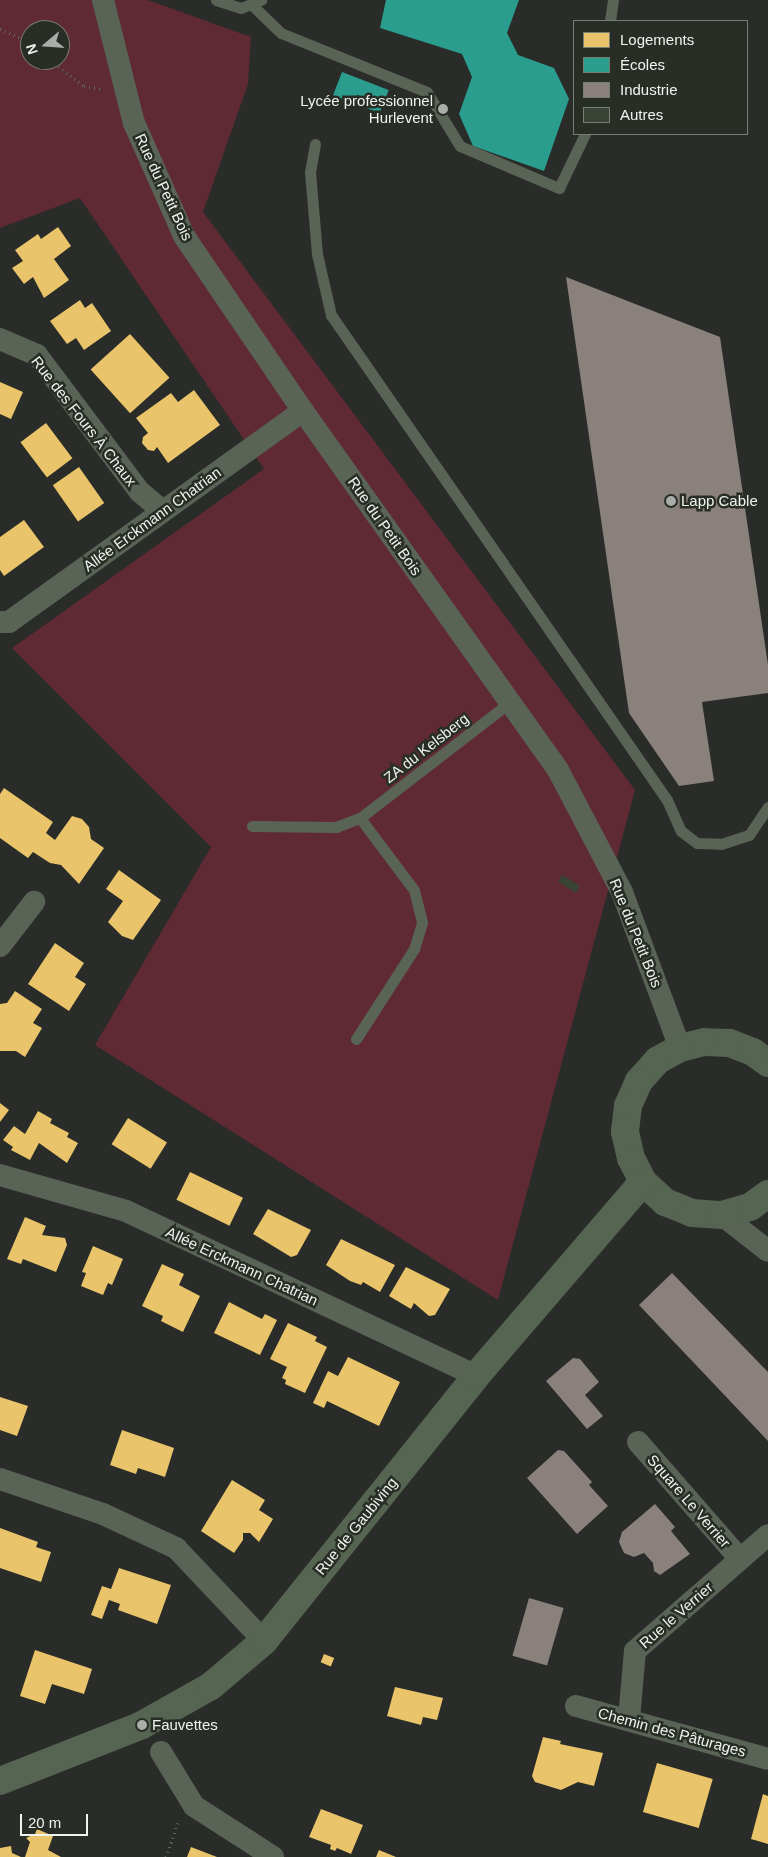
<!DOCTYPE html>
<html>
<head>
<meta charset="utf-8">
<style>
  body { margin:0 }
  #map { position:relative; width:768px; height:1857px; overflow:hidden; background:#292c28; font-family:Arial,sans-serif }
  div>[style] { position:absolute }
  .green>* { inset:0; background:#5f2a34 }
  .homes>* { inset:0; background:#e9c46a; transform-origin:0 0 }
  .schools>* { inset:0; background:#2a9d8f; transform-origin:0 0 }
  .industry>* { inset:0; background:#8a817c; transform-origin:0 0 }
  .building>* { inset:0; background:#3a4436; transform-origin:0 0 }
  .path>* { height:3px; margin-top:-1.5px; transform-origin:0; background:repeating-linear-gradient(90deg,#5f675d 0 1px,transparent 0 5px) }
  .service>* { height:11px; margin:-5.5px; padding:0 5.5px; transform-origin:5.5px; border-radius:5.5px; background:#596356 }
  .minor>* { height:22px; margin:-11px; padding:0 11px; transform-origin:11px; border-radius:11px; background:#596356 }
  .secondary>* { height:28px; margin:-14px; padding:0 14px; transform-origin:14px; border-radius:14px; background:#566452 }
  .dots>* { width:14px; height:14px; translate:-50% -50%; box-sizing:border-box; border:2px solid #282e26; border-radius:50% }
  span { translate:-50% -50%; white-space:nowrap; text-align:center; line-height:1.15; -webkit-text-stroke:5px #282e26; paint-order:stroke }
  .poi-label { font-size:15px; color:#eff3ee }
  .right { translate:-100% -50%; text-align:right }
  .left { translate:0 -50%; text-align:left }
  .street-label { font-size:15px; color:#eff3ee }
  .legend { position:absolute; left:573px; top:20px; width:175px; height:115px; box-sizing:border-box; background:#282e26; border:1px solid #787d76; margin:0; padding:6px 9px; list-style:none; font-size:15px; color:#eff3ee }
  .legend li { display:flex; align-items:center; gap:10px; height:25px }
  .legend b { width:25px; border:1px solid #787d76 }
  .north { position:absolute; left:20px; top:20px; width:50px; height:50px; box-sizing:border-box; background:#282e26; border:1px solid #787d76; border-radius:50%; rotate:252deg; font-size:14px; font-weight:700; line-height:20px; text-align:center; color:#eff3ee }
  .north::after { content:''; display:block; margin:auto; width:18px; height:22px; background:#aaada9; clip-path:polygon(50% 0,100% 100%,50% 72%,0 100%) }
  .scale { position:absolute; left:20px; top:1814px; width:68px; height:22px; box-sizing:border-box; border:2px solid #eff3ee; border-top:0; padding-left:6px; font-size:15px; line-height:18px; white-space:nowrap; color:#eff3ee; -webkit-text-stroke:4px #282e26; paint-order:stroke }
</style>
</head>
<body>
<div id="map">
  <div class="green">
    <i style="clip-path:polygon(evenodd,0 0,148px 0,251px 37px,248px 84px,203px 212px,635px 790px,498px 1300px,95px 1045px,211px 847px,12px 648px,264px 469px,80px 198px,0 228px,0 0,30px 30px,60px 30px,60px 60px,30px 60px,30px 30px)"></i>
  </div>
  <div class="homes">
    <i style="clip-path:polygon(58px 227px,71px 246px,54px 259px,69px 280px,44px 298px,33px 277px,24px 284px,12px 268px,23px 261px,15px 250px,38px 234px,41px 239px)"></i>
    <i style="clip-path:polygon(80px 300px,85px 308px,92px 303px,111px 331px,84px 350px,76px 338px,67px 344px,50px 321px)"></i>
    <i style="left:130px;top:334px;width:59px;height:53px;rotate:48deg"></i>
    <i style="clip-path:polygon(0 382px,23px 392px,11px 419px,0 414px)"></i>
    <i style="clip-path:polygon(194px 390px,220px 425px,168px 463px,157px 447px,154px 451px,148px 450px,142px 443px,143px 437px,148px 433px,136px 418px,171px 393px,178px 402px)"></i>
    <i style="left:46px;top:423px;width:44px;height:32px;rotate:53deg"></i>
    <i style="left:79px;top:467px;width:44px;height:32px;rotate:55deg"></i>
    <i style="clip-path:polygon(24px 520px,44px 547px,4px 576px,0 570px,0 537px)"></i>
    <i style="clip-path:polygon(4px 788px,53px 822px,46px 833px,55px 840px,72px 816px,82px 819px,89px 827px,91px 839px,104px 848px,79px 884px,61px 865px,50px 863px,33px 852px,28px 858px,0 838px,0 794px)"></i>
    <i style="clip-path:polygon(119px 870px,161px 900px,133px 940px,122px 936px,108px 922px,123px 901px,106px 889px)"></i>
    <i style="clip-path:polygon(55px 943px,84px 963px,75px 977px,86px 984px,69px 1011px,28px 984px)"></i>
    <i style="clip-path:polygon(15px 991px,42px 1009px,33px 1023px,42px 1028px,25px 1057px,16px 1051px,0 1051px,0 1004px,7px 1003px)"></i>
    <i style="clip-path:polygon(0 1103px,9px 1110px,0 1122px)"></i>
    <i style="clip-path:polygon(38px 1111px,52px 1119px,50px 1123px,69px 1133px,67px 1137px,78px 1143px,67px 1163px,39px 1143px,30px 1160px,11px 1150px,13px 1147px,3px 1140px,14px 1126px,25px 1134px)"></i>
    <i style="left:128px;top:1118px;width:46px;height:31px;rotate:32deg"></i>
    <i style="left:190px;top:1172px;width:59px;height:31px;rotate:26deg"></i>
    <i style="clip-path:polygon(268px 1209px,311px 1230px,297px 1255px,291px 1257px,253px 1234px)"></i>
    <i style="clip-path:polygon(25px 1217px,46px 1226px,42px 1235px,65px 1238px,67px 1245px,56px 1272px,23px 1259px,21px 1264px,7px 1259px)"></i>
    <i style="clip-path:polygon(341px 1239px,395px 1265px,380px 1292px,363px 1282px,361px 1285px,350px 1281px,326px 1265px)"></i>
    <i style="clip-path:polygon(93px 1246px,123px 1259px,112px 1285px,108px 1283px,103px 1295px,81px 1286px,86px 1273px,82px 1272px)"></i>
    <i style="clip-path:polygon(162px 1264px,184px 1274px,179px 1285px,200px 1296px,183px 1332px,161px 1321px,163px 1316px,142px 1306px)"></i>
    <i style="clip-path:polygon(406px 1267px,450px 1289px,435px 1315px,429px 1316px,414px 1303px,411px 1309px,389px 1296px)"></i>
    <i style="clip-path:polygon(229px 1302px,262px 1319px,265px 1314px,277px 1320px,260px 1355px,214px 1333px)"></i>
    <i style="clip-path:polygon(288px 1323px,317px 1337px,315px 1341px,327px 1347px,305px 1393px,285px 1384px,286px 1380px,282px 1378px,287px 1367px,270px 1359px)"></i>
    <i style="clip-path:polygon(348px 1357px,400px 1382px,379px 1426px,327px 1401px,324px 1408px,313px 1403px,328px 1371px,338px 1376px)"></i>
    <i style="clip-path:polygon(0 1397px,28px 1406px,17px 1436px,0 1430px)"></i>
    <i style="clip-path:polygon(122px 1430px,174px 1448px,165px 1477px,138px 1468px,136px 1474px,110px 1465px)"></i>
    <i style="clip-path:polygon(232px 1480px,265px 1500px,259px 1510px,273px 1519px,259px 1542px,250px 1533px,243px 1533px,243px 1540px,234px 1553px,201px 1531px)"></i>
    <i style="clip-path:polygon(0 1528px,38px 1542px,36px 1547px,51px 1552px,41px 1582px,0 1568px)"></i>
    <i style="clip-path:polygon(119px 1568px,171px 1585px,157px 1624px,118px 1610px,120px 1604px,109px 1600px,102px 1619px,91px 1615px,102px 1586px,111px 1589px)"></i>
    <i style="clip-path:polygon(35px 1650px,92px 1669px,84px 1694px,52px 1684px,45px 1704px,20px 1696px)"></i>
    <i style="left:324px;top:1654px;width:11px;height:9px;rotate:22deg"></i>
    <i style="clip-path:polygon(395px 1687px,443px 1698px,437px 1720px,423px 1717px,421px 1725px,387px 1716px)"></i>
    <i style="clip-path:polygon(543px 1737px,561px 1741px,560px 1744px,603px 1753px,594px 1786px,578px 1782px,561px 1790px,535px 1782px,532px 1776px)"></i>
    <i style="left:657px;top:1763px;width:58px;height:51px;rotate:16deg"></i>
    <i style="clip-path:polygon(763px 1794px,768px 1796px,768px 1844px,751px 1839px)"></i>
    <i style="clip-path:polygon(321px 1809px,363px 1825px,351px 1854px,337px 1848px,335px 1851px,330px 1849px,331px 1845px,309px 1837px)"></i>
    <i style="clip-path:polygon(37px 1829px,53px 1836px,48px 1850px,61px 1857px,25px 1857px,30px 1842px,26px 1838px,35px 1834px)"></i>
    <i style="clip-path:polygon(11px 1846px,12px 1853px,21px 1857px,0 1857px,0 1848px)"></i>
    <i style="clip-path:polygon(191px 1847px,217px 1857px,187px 1857px)"></i>
    <i style="clip-path:polygon(379px 1850px,396px 1857px,376px 1857px)"></i>
  </div>
  <div class="schools">
    <i style="clip-path:polygon(386px 0,519px 0,507px 33px,518px 55px,554px 68px,569px 99px,544px 171px,473px 146px,459px 114px,472px 77px,462px 54px,380px 28px)"></i>
    <i style="left:342px;top:72px;width:50px;height:25px;rotate:21deg"></i>
  </div>
  <div class="industry">
    <i style="clip-path:polygon(566px 277px,720px 337px,768px 665px,768px 693px,702px 702px,714px 781px,679px 786px,629px 713px)"></i>
    <i style="clip-path:polygon(672px 1273px,768px 1372px,768px 1441px,639px 1305px)"></i>
    <i style="clip-path:polygon(573px 1358px,580px 1359px,599px 1382px,585px 1395px,603px 1416px,587px 1429px,546px 1381px)"></i>
    <i style="clip-path:polygon(558px 1450px,564px 1451px,592px 1482px,589px 1485px,608px 1506px,577px 1534px,527px 1478px)"></i>
    <i style="clip-path:polygon(655px 1504px,675px 1527px,671px 1531px,690px 1554px,660px 1575px,654px 1571px,653px 1563px,644px 1553px,634px 1557px,624px 1553px,619px 1542px,622px 1532px)"></i>
    <i style="left:529px;top:1598px;width:36px;height:60px;rotate:16deg"></i>
  </div>
  <div class="building">
    <i style="left:562px;top:875px;width:21px;height:8px;rotate:31deg"></i>
  </div>
  <div class="path">
    <i style="left:0;top:29px;width:33px;rotate:23deg"></i>
    <i style="left:51px;top:60px;width:42px;rotate:38.2deg"></i>
    <i style="left:84px;top:86px;width:18px;rotate:9deg"></i>
    <i style="left:166px;top:1857px;width:37px;rotate:-71deg"></i>
  </div>
  <div class="service">
    <i style="left:216px;top:0;width:26px;rotate:18deg"></i>
    <i style="left:241px;top:8px;width:22px;rotate:-22deg"></i>
    <i style="left:253px;top:6px;width:39px;rotate:44deg"></i>
    <i style="left:281px;top:33px;width:157px;rotate:22deg"></i>
    <i style="left:427px;top:92px;width:63px;rotate:58.6deg"></i>
    <i style="left:460px;top:146px;width:108px;rotate:23deg"></i>
    <i style="left:559px;top:188px;width:60px;rotate:-64.3deg"></i>
    <i style="left:610px;top:21px;width:21px;rotate:-82deg"></i>
    <i style="left:315px;top:144px;width:28px;rotate:100deg"></i>
    <i style="left:310px;top:172px;width:82px;rotate:85.1deg"></i>
    <i style="left:317px;top:254px;width:63px;rotate:77.1deg"></i>
    <i style="left:331px;top:315px;width:590px;rotate:55.29deg"></i>
    <i style="left:667px;top:800px;width:34px;rotate:66deg"></i>
    <i style="left:681px;top:831px;width:20px;rotate:37deg"></i>
    <i style="left:697px;top:843px;width:24px;rotate:2deg"></i>
    <i style="left:721px;top:844px;width:29px;rotate:-18deg"></i>
    <i style="left:749px;top:835px;width:34px;rotate:-56deg"></i>
    <i style="left:252px;top:826px;width:84px;rotate:0.7deg"></i>
    <i style="left:336px;top:827px;width:26px;rotate:-21deg"></i>
    <i style="left:360px;top:818px;width:190px;rotate:-37.7deg"></i>
    <i style="left:356px;top:1039px;width:107px;rotate:-57.2deg"></i>
    <i style="left:414px;top:949px;width:28px;rotate:-73deg"></i>
    <i style="left:422px;top:922px;width:33px;rotate:-104deg"></i>
    <i style="left:414px;top:890px;width:90px;rotate:-126.9deg"></i>
  </div>
  <div class="minor">
    <i style="left:103px;top:0;width:127px;rotate:75.9deg"></i>
    <i style="left:134px;top:123px;width:124px;rotate:66.1deg"></i>
    <i style="left:184px;top:236px;width:212px;rotate:55.8deg"></i>
    <i style="left:303px;top:411px;width:440px;rotate:54.6deg"></i>
    <i style="left:558px;top:770px;width:138px;rotate:62.3deg"></i>
    <i style="left:622px;top:892px;width:166px;rotate:69.6deg"></i>
    <i style="left:0;top:339px;width:40px;rotate:23.4deg"></i>
    <i style="left:37px;top:355px;width:171px;rotate:53.1deg"></i>
    <i style="left:140px;top:492px;width:30px;rotate:40deg"></i>
    <i style="left:0;top:622px;width:9px"></i>
    <i style="left:9px;top:622px;width:362px;rotate:-35.7deg"></i>
    <i style="left:0;top:946px;width:56px;rotate:-52.3deg"></i>
    <i style="left:0;top:1175px;width:131px;rotate:15.9deg"></i>
    <i style="left:126px;top:1211px;width:387px;rotate:25.2deg"></i>
    <i style="left:722px;top:1215px;width:58px;rotate:38deg"></i>
    <i style="left:638px;top:1442px;width:155px;rotate:48.9deg"></i>
    <i style="left:0;top:1479px;width:109px;rotate:18.8deg"></i>
    <i style="left:103px;top:1514px;width:81px;rotate:25deg"></i>
    <i style="left:176px;top:1548px;width:128px;rotate:46.6deg"></i>
    <i style="left:576px;top:1706px;width:199px;rotate:15.4deg"></i>
    <i style="left:629px;top:1719px;width:68px;rotate:-85deg"></i>
    <i style="left:635px;top:1651px;width:176px;rotate:-41.1deg"></i>
    <i style="left:161px;top:1752px;width:63px;rotate:58.6deg"></i>
    <i style="left:194px;top:1806px;width:94px;rotate:32.8deg"></i>
  </div>
  <div class="secondary">
    <i style="left:768px;top:1063px;width:19px;rotate:-144deg"></i>
    <i style="left:753px;top:1052px;width:26px;rotate:-159deg"></i>
    <i style="left:729px;top:1043px;width:25px;rotate:-178deg"></i>
    <i style="left:704px;top:1042px;width:25px;rotate:166deg"></i>
    <i style="left:680px;top:1048px;width:26px;rotate:151deg"></i>
    <i style="left:657px;top:1061px;width:27px;rotate:132deg"></i>
    <i style="left:639px;top:1081px;width:27px;rotate:114deg"></i>
    <i style="left:628px;top:1106px;width:26px;rotate:97deg"></i>
    <i style="left:625px;top:1132px;width:27px;rotate:77deg"></i>
    <i style="left:631px;top:1158px;width:27px;rotate:63deg"></i>
    <i style="left:643px;top:1182px;width:30px;rotate:42deg"></i>
    <i style="left:665px;top:1202px;width:29px;rotate:22deg"></i>
    <i style="left:692px;top:1213px;width:30px;rotate:4deg"></i>
    <i style="left:722px;top:1215px;width:29px;rotate:-16deg"></i>
    <i style="left:750px;top:1207px;width:22px;rotate:-36deg"></i>
    <i style="left:0;top:1781px;width:153px;rotate:-21.5deg"></i>
    <i style="left:142px;top:1725px;width:79px;rotate:-29.5deg"></i>
    <i style="left:211px;top:1686px;width:70px;rotate:-40.3deg"></i>
    <i style="left:264px;top:1641px;width:339px;rotate:-51.3deg"></i>
    <i style="left:476px;top:1376px;width:256px;rotate:-49.3deg"></i>
  </div>
  <div class="dots">
    <i style="left:443px;top:109px;background:#aaada9"></i>
    <i style="left:671px;top:501px;background:#aaada9"></i>
    <i style="left:142px;top:1725px;background:#aaada9"></i>
  </div>
  <div class="poi-label">
    <span class="right" style="left:433px;top:109px">Lycée professionnel<br>Hurlevent</span>
    <span class="left" style="left:681px;top:501px">Lapp Cable</span>
    <span class="left" style="left:152px;top:1725px">Fauvettes</span>
  </div>
  <div class="street-label">
    <span style="left:164px;top:187px;rotate:65deg">Rue du Petit Bois</span>
    <span style="left:84px;top:421px;rotate:52deg">Rue des Fours À Chaux</span>
    <span style="left:152px;top:519px;rotate:-36deg">Allée Erckmann Chatrian</span>
    <span style="left:385px;top:526px;rotate:55deg">Rue du Petit Bois</span>
    <span style="left:426px;top:748px;rotate:-38deg">ZA du Kelsberg</span>
    <span style="left:636px;top:933px;rotate:68deg">Rue du Petit Bois</span>
    <span style="left:242px;top:1266px;rotate:25deg">Allée Erckmann Chatrian</span>
    <span style="left:689px;top:1501px;rotate:49deg">Square Le Verrier</span>
    <span style="left:356px;top:1526px;rotate:-51deg">Rue de Gaubiving</span>
    <span style="left:676px;top:1615px;rotate:-41deg">Rue le Verrier</span>
    <span style="left:672px;top:1732px;rotate:15deg">Chemin des Pâturages</span>
  </div>
  <ul class="legend">
  <li><b style="height:14px;background:#e9c46a"></b>Logements</li>
  <li><b style="height:14px;background:#2a9d8f"></b>Écoles</li>
  <li><b style="height:14px;background:#8a817c"></b>Industrie</li>
  <li><b style="height:14px;background:#3a4436"></b>Autres</li>
  </ul>
  <div class="north">N</div>
  <div class="scale">20 m</div>
</div>
</body>
</html>
